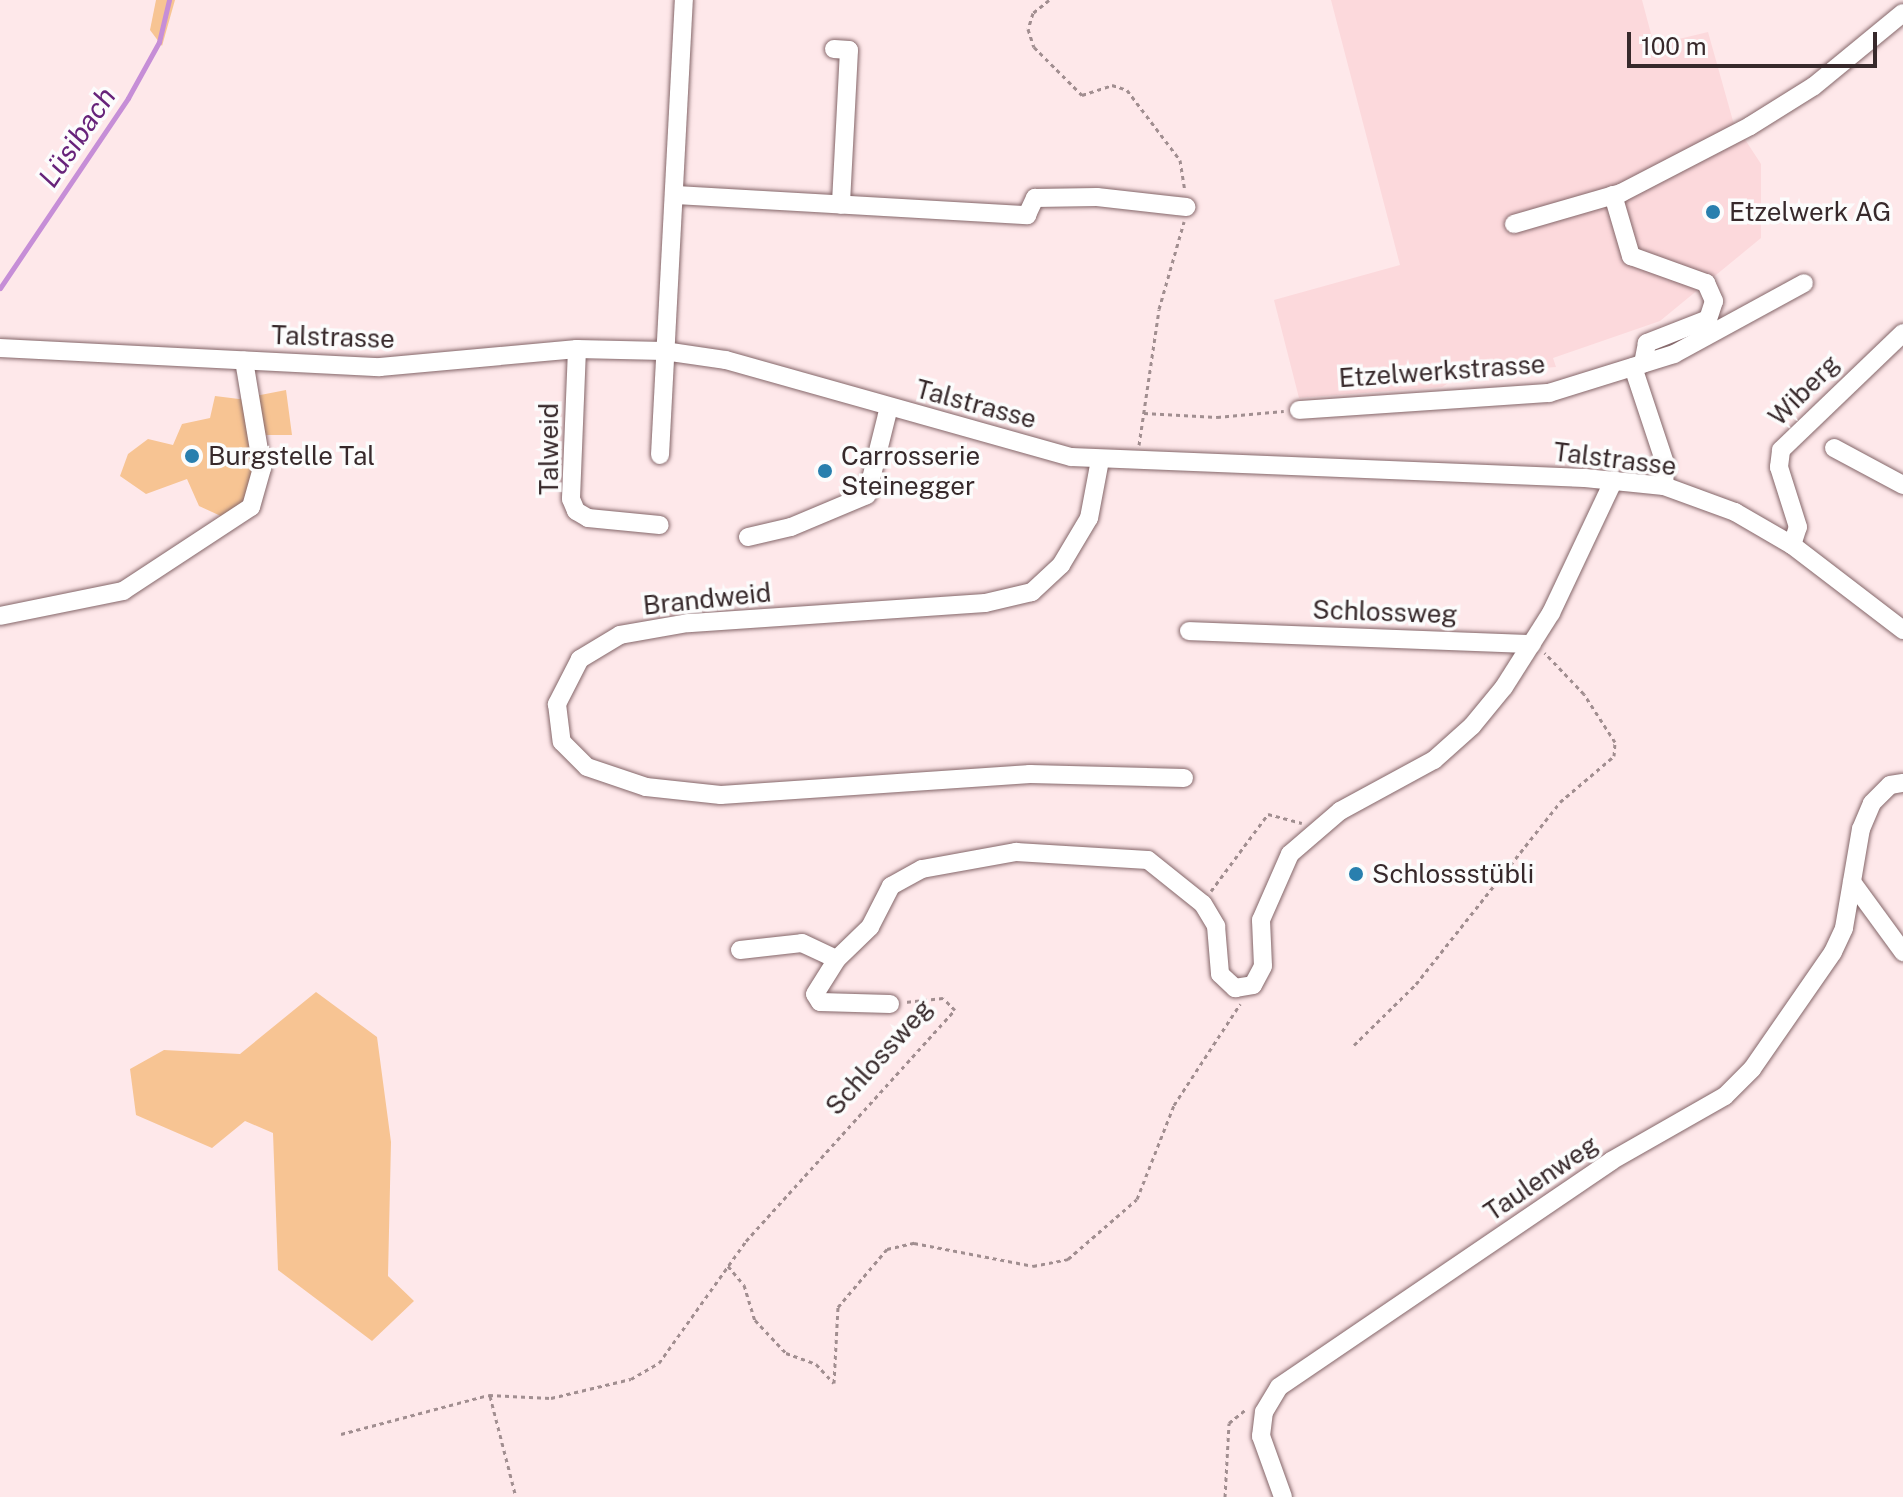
<!DOCTYPE html>
<html>
<head>
<meta charset="utf-8">
<style>
  body { margin:0 }
  #map { position:relative; width:1903px; height:1497px; overflow:hidden; background:#fee8ea; font-family:"Public Sans",sans-serif }
  div>[style] { position:absolute }
  .built>* { inset:0; background:#fcd9dc }
  .green>* { inset:0; background:#f7c493 }
  .stream>* { height:5px; margin:-2.5px; padding:0 2.5px; transform-origin:2.5px; border-radius:2.5px; background:#c68ed7 }
  .path>* { height:3px; margin-top:-1.5px; transform-origin:0; background:repeating-linear-gradient(90deg,#a18e90 0 4px,transparent 0 8px) }
  .roads { filter:drop-shadow(0 0 2px #846669) drop-shadow(0 0 2px #846669) }
  .minor>* { height:18px; margin:-9px; padding:0 9px; transform-origin:9px; border-radius:9px; background:#fff }
  .dots>* { width:22px; height:22px; translate:-50% -50%; box-sizing:border-box; border:4px solid #fcfcfc; border-radius:50% }
  span { translate:-50% -50%; white-space:nowrap; text-align:center; line-height:1.15; -webkit-text-stroke:7px #fcfcfc; paint-order:stroke }
  .poi-label { font-size:26px; color:#37292b }
  .left { translate:0 -50%; text-align:left }
  .street-label { font-size:26px; color:#37292b }
  .water-label { font-size:28px; color:#67237a; font-style:italic }
  .scale { position:absolute; left:1627px; top:32px; width:250px; height:36px; box-sizing:border-box; border:4px solid #37292b; border-top:0; padding-left:10px; font-size:24px; line-height:28px; white-space:nowrap; color:#37292b; -webkit-text-stroke:6px #fcfcfc; paint-order:stroke }
</style>
</head>
<body>
<div id="map">
  <div class="built">
    <i style="clip-path:polygon(1331px 0,1642px 0,1654px 45px,1708px 32px,1733px 121px,1761px 164px,1761px 238px,1660px 321px,1553px 358px,1556px 367px,1462px 374px,1442px 387px,1299px 398px,1274px 300px,1400px 265px)"></i>
  </div>
  <div class="green">
    <i style="clip-path:polygon(156px 0,175px 0,162px 46px,150px 30px)"></i>
    <i style="clip-path:polygon(286px 390px,292px 435px,254px 435px,251px 507px,223px 517px,199px 506px,187px 479px,146px 494px,120px 476px,128px 454px,148px 439px,173px 445px,182px 424px,210px 418px,215px 396px,239px 399px)"></i>
    <i style="clip-path:polygon(316px 992px,377px 1037px,391px 1142px,388px 1276px,414px 1301px,372px 1341px,278px 1270px,273px 1133px,245px 1121px,212px 1148px,136px 1115px,130px 1069px,164px 1050px,240px 1054px)"></i>
  </div>
  <div class="stream">
    <i style="left:0;top:288px;width:229px;rotate:-56deg"></i>
    <i style="left:128px;top:98px;width:64px;rotate:-61deg"></i>
    <i style="left:159px;top:42px;width:43px;rotate:-76.6deg"></i>
  </div>
  <div class="path">
    <i style="left:1049px;top:0;width:21px;rotate:141deg"></i>
    <i style="left:1033px;top:13px;width:17px;rotate:107deg"></i>
    <i style="left:1028px;top:29px;width:19px;rotate:72deg"></i>
    <i style="left:1034px;top:47px;width:68px;rotate:45deg"></i>
    <i style="left:1082px;top:95px;width:32px;rotate:-18deg"></i>
    <i style="left:1112px;top:85px;width:16px;rotate:18deg"></i>
    <i style="left:1127px;top:90px;width:88px;rotate:52.9deg"></i>
    <i style="left:1180px;top:160px;width:31px;rotate:81deg"></i>
    <i style="left:1144px;top:413px;width:73px;rotate:3.1deg"></i>
    <i style="left:1217px;top:417px;width:67px;rotate:-5.1deg"></i>
    <i style="left:1139px;top:445px;width:137px;rotate:-81.6deg"></i>
    <i style="left:1159px;top:309px;width:91px;rotate:-74deg"></i>
    <i style="left:1211px;top:891px;width:96px;rotate:-53.5deg"></i>
    <i style="left:1268px;top:814px;width:35px;rotate:15deg"></i>
    <i style="left:1354px;top:1045px;width:87px;rotate:-44.5deg"></i>
    <i style="left:1416px;top:984px;width:232px;rotate:-51.6deg"></i>
    <i style="left:1560px;top:802px;width:71px;rotate:-40.4deg"></i>
    <i style="left:1614px;top:756px;width:14px;rotate:-86deg"></i>
    <i style="left:1615px;top:742px;width:57px;rotate:-122.9deg"></i>
    <i style="left:1584px;top:694px;width:57px;rotate:-133.6deg"></i>
    <i style="left:728px;top:1266px;width:25px;rotate:50deg"></i>
    <i style="left:744px;top:1285px;width:37px;rotate:73deg"></i>
    <i style="left:755px;top:1320px;width:45px;rotate:46.8deg"></i>
    <i style="left:786px;top:1353px;width:32px;rotate:20deg"></i>
    <i style="left:816px;top:1364px;width:26px;rotate:47deg"></i>
    <i style="left:834px;top:1383px;width:76px;rotate:-87deg"></i>
    <i style="left:838px;top:1307px;width:76px;rotate:-49.8deg"></i>
    <i style="left:887px;top:1249px;width:28px;rotate:-13deg"></i>
    <i style="left:914px;top:1243px;width:121px;rotate:10.9deg"></i>
    <i style="left:1033px;top:1266px;width:36px;rotate:-11deg"></i>
    <i style="left:1068px;top:1259px;width:91px;rotate:-41deg"></i>
    <i style="left:1137px;top:1199px;width:101px;rotate:-68.5deg"></i>
    <i style="left:1174px;top:1105px;width:121px;rotate:-56.8deg"></i>
    <i style="left:490px;top:1396px;width:104px;rotate:75.6deg"></i>
    <i style="left:341px;top:1434px;width:153px;rotate:-14.8deg"></i>
    <i style="left:489px;top:1395px;width:62px;rotate:2.8deg"></i>
    <i style="left:551px;top:1398px;width:82px;rotate:-13.4deg"></i>
    <i style="left:631px;top:1379px;width:32px;rotate:-30deg"></i>
    <i style="left:659px;top:1363px;width:150px;rotate:-54.5deg"></i>
    <i style="left:746px;top:1241px;width:312px;rotate:-47.9deg"></i>
    <i style="left:955px;top:1010px;width:17px;rotate:-135deg"></i>
    <i style="left:943px;top:998px;width:38px;rotate:174deg"></i>
    <i style="left:1225px;top:1497px;width:74px;rotate:-86.9deg"></i>
    <i style="left:1229px;top:1423px;width:22px;rotate:-39deg"></i>
  </div>
  <div class="roads">
    <div class="minor">
      <i style="left:834px;top:49px;width:15px;rotate:4deg"></i>
      <i style="left:849px;top:50px;width:155px;rotate:93deg"></i>
      <i style="left:676px;top:195px;width:352px;rotate:3.3deg"></i>
      <i style="left:1027px;top:215px;width:19px;rotate:-65deg"></i>
      <i style="left:1035px;top:198px;width:62px;rotate:-0.9deg"></i>
      <i style="left:1097px;top:197px;width:90px;rotate:6.4deg"></i>
      <i style="left:1613px;top:195px;width:64px;rotate:73.6deg"></i>
      <i style="left:1631px;top:256px;width:80px;rotate:19.8deg"></i>
      <i style="left:1706px;top:283px;width:20px;rotate:66deg"></i>
      <i style="left:1714px;top:301px;width:19px;rotate:108deg"></i>
      <i style="left:1708px;top:319px;width:66px;rotate:158.5deg"></i>
      <i style="left:1647px;top:343px;width:21px;rotate:101deg"></i>
      <i style="left:1514px;top:224px;width:111px;rotate:-16.2deg"></i>
      <i style="left:1621px;top:193px;width:145px;rotate:-27.4deg"></i>
      <i style="left:1750px;top:126px;width:75px;rotate:-32deg"></i>
      <i style="left:1814px;top:86px;width:115px;rotate:-39.4deg"></i>
      <i style="left:0;top:348px;width:380px;rotate:2.9deg"></i>
      <i style="left:380px;top:367px;width:198px;rotate:-5.2deg"></i>
      <i style="left:577px;top:349px;width:87px;rotate:1.3deg"></i>
      <i style="left:664px;top:351px;width:63px;rotate:8.3deg"></i>
      <i style="left:726px;top:360px;width:358px;rotate:15.7deg"></i>
      <i style="left:1071px;top:457px;width:514px;rotate:2.34deg"></i>
      <i style="left:1585px;top:478px;width:79px;rotate:5.8deg"></i>
      <i style="left:1664px;top:486px;width:76px;rotate:20.1deg"></i>
      <i style="left:1735px;top:512px;width:66px;rotate:30.1deg"></i>
      <i style="left:1792px;top:545px;width:140px;rotate:37.4deg"></i>
      <i style="left:577px;top:349px;width:150px;rotate:92.3deg"></i>
      <i style="left:571px;top:499px;width:13px;rotate:67deg"></i>
      <i style="left:576px;top:511px;width:14px;rotate:30deg"></i>
      <i style="left:588px;top:518px;width:72px;rotate:5.6deg"></i>
      <i style="left:1633px;top:367px;width:101px;rotate:71.6deg"></i>
      <i style="left:1665px;top:463px;width:23px;rotate:92deg"></i>
      <i style="left:1299px;top:410px;width:251px;rotate:-3.9deg"></i>
      <i style="left:1549px;top:393px;width:131px;rotate:-17.3deg"></i>
      <i style="left:1674px;top:354px;width:148px;rotate:-28.6deg"></i>
      <i style="left:1834px;top:448px;width:78px;rotate:28.2deg"></i>
      <i style="left:660px;top:455px;width:456px;rotate:-87deg"></i>
      <i style="left:1100px;top:460px;width:59px;rotate:100.7deg"></i>
      <i style="left:1089px;top:518px;width:55px;rotate:120.8deg"></i>
      <i style="left:1061px;top:565px;width:40px;rotate:137deg"></i>
      <i style="left:1032px;top:592px;width:48px;rotate:166.8deg"></i>
      <i style="left:985px;top:603px;width:298px;rotate:176.1deg"></i>
      <i style="left:688px;top:623px;width:69px;rotate:170deg"></i>
      <i style="left:620px;top:635px;width:47px;rotate:149deg"></i>
      <i style="left:580px;top:659px;width:51px;rotate:117.1deg"></i>
      <i style="left:557px;top:704px;width:38px;rotate:83deg"></i>
      <i style="left:562px;top:742px;width:35px;rotate:45deg"></i>
      <i style="left:587px;top:767px;width:62px;rotate:18.7deg"></i>
      <i style="left:646px;top:787px;width:75px;rotate:6.1deg"></i>
      <i style="left:721px;top:795px;width:310px;rotate:-3.9deg"></i>
      <i style="left:1030px;top:774px;width:154px;rotate:1.5deg"></i>
      <i style="left:748px;top:537px;width:44px;rotate:-13.1deg"></i>
      <i style="left:791px;top:527px;width:82px;rotate:-22.8deg"></i>
      <i style="left:867px;top:495px;width:91px;rotate:-76deg"></i>
      <i style="left:1792px;top:545px;width:19px;rotate:-72deg"></i>
      <i style="left:1798px;top:527px;width:63px;rotate:-107.6deg"></i>
      <i style="left:1779px;top:467px;width:17px;rotate:-83deg"></i>
      <i style="left:1781px;top:450px;width:169px;rotate:-43.8deg"></i>
      <i style="left:0;top:616px;width:126px;rotate:-11.5deg"></i>
      <i style="left:123px;top:591px;width:153px;rotate:-33.3deg"></i>
      <i style="left:251px;top:507px;width:41px;rotate:-74.2deg"></i>
      <i style="left:262px;top:468px;width:109px;rotate:-99.5deg"></i>
      <i style="left:1189px;top:631px;width:343px;rotate:2.2deg"></i>
      <i style="left:1852px;top:882px;width:87px;rotate:53.9deg"></i>
      <i style="left:740px;top:950px;width:62px;rotate:-6.4deg"></i>
      <i style="left:802px;top:943px;width:38px;rotate:25deg"></i>
      <i style="left:890px;top:1004px;width:70px;rotate:-178.4deg"></i>
      <i style="left:820px;top:1002px;width:9px;rotate:-122deg"></i>
      <i style="left:815px;top:994px;width:41px;rotate:-57.8deg"></i>
      <i style="left:837px;top:959px;width:46px;rotate:-44.1deg"></i>
      <i style="left:870px;top:927px;width:46px;rotate:-62.9deg"></i>
      <i style="left:891px;top:886px;width:35px;rotate:-29deg"></i>
      <i style="left:922px;top:869px;width:96px;rotate:-10.3deg"></i>
      <i style="left:1016px;top:852px;width:132px;rotate:3.5deg"></i>
      <i style="left:1148px;top:860px;width:70px;rotate:38.7deg"></i>
      <i style="left:1203px;top:904px;width:26px;rotate:59deg"></i>
      <i style="left:1216px;top:926px;width:48px;rotate:85.2deg"></i>
      <i style="left:1220px;top:974px;width:21px;rotate:43deg"></i>
      <i style="left:1235px;top:988px;width:18px;rotate:-9deg"></i>
      <i style="left:1253px;top:985px;width:21px;rotate:-62deg"></i>
      <i style="left:1263px;top:966px;width:46px;rotate:-92.5deg"></i>
      <i style="left:1261px;top:920px;width:72px;rotate:-66.3deg"></i>
      <i style="left:1290px;top:854px;width:66px;rotate:-40.7deg"></i>
      <i style="left:1340px;top:811px;width:107px;rotate:-28.5deg"></i>
      <i style="left:1434px;top:760px;width:51px;rotate:-41.8deg"></i>
      <i style="left:1472px;top:726px;width:50px;rotate:-50.6deg"></i>
      <i style="left:1504px;top:687px;width:88px;rotate:-57.6deg"></i>
      <i style="left:1551px;top:613px;width:147px;rotate:-64.7deg"></i>
      <i style="left:1283px;top:1497px;width:65px;rotate:-109.8deg"></i>
      <i style="left:1261px;top:1436px;width:24px;rotate:-83deg"></i>
      <i style="left:1264px;top:1412px;width:29px;rotate:-59deg"></i>
      <i style="left:1279px;top:1387px;width:402px;rotate:-34.2deg"></i>
      <i style="left:1611px;top:1161px;width:131px;rotate:-29.7deg"></i>
      <i style="left:1725px;top:1096px;width:38px;rotate:-45deg"></i>
      <i style="left:1752px;top:1069px;width:142px;rotate:-55.3deg"></i>
      <i style="left:1833px;top:952px;width:26px;rotate:-65deg"></i>
      <i style="left:1844px;top:928px;width:100px;rotate:-80.3deg"></i>
      <i style="left:1861px;top:829px;width:28px;rotate:-67deg"></i>
      <i style="left:1872px;top:803px;width:25px;rotate:-45deg"></i>
      <i style="left:1890px;top:785px;width:13px;rotate:-9deg"></i>
    </div>
  </div>
  <div class="dots">
    <i style="left:1713px;top:212px;background:#297fae"></i>
    <i style="left:192px;top:456px;background:#297fae"></i>
    <i style="left:825px;top:471px;background:#297fae"></i>
    <i style="left:1356px;top:874px;background:#297fae"></i>
  </div>
  <div class="poi-label">
    <span class="left" style="left:1729px;top:212px">Etzelwerk AG</span>
    <span class="left" style="left:208px;top:456px">Burgstelle Tal</span>
    <span class="left" style="left:841px;top:471px">Carrosserie<br>Steinegger</span>
    <span class="left" style="left:1372px;top:874px">Schlossstübli</span>
  </div>
  <div class="street-label">
    <span style="left:333px;top:337px;rotate:2deg">Talstrasse</span>
    <span style="left:1442px;top:371px;rotate:-4deg">Etzelwerkstrasse</span>
    <span style="left:1804px;top:390px;rotate:-45deg">Wiberg</span>
    <span style="left:976px;top:404px;rotate:15deg">Talstrasse</span>
    <span style="left:549px;top:449px;rotate:-90deg">Talweid</span>
    <span style="left:1615px;top:459px;rotate:7deg">Talstrasse</span>
    <span style="left:707px;top:599px;rotate:-6deg">Brandweid</span>
    <span style="left:1385px;top:612px;rotate:2deg">Schlossweg</span>
    <span style="left:879px;top:1057px;rotate:-48deg">Schlossweg</span>
    <span style="left:1541px;top:1178px;rotate:-34deg">Taulenweg</span>
  </div>
  <div class="water-label">
    <span style="left:77px;top:137px;rotate:-56deg">Lüsibach</span>
  </div>
  <div class="scale">100 m</div>
</div>
</body>
</html>
